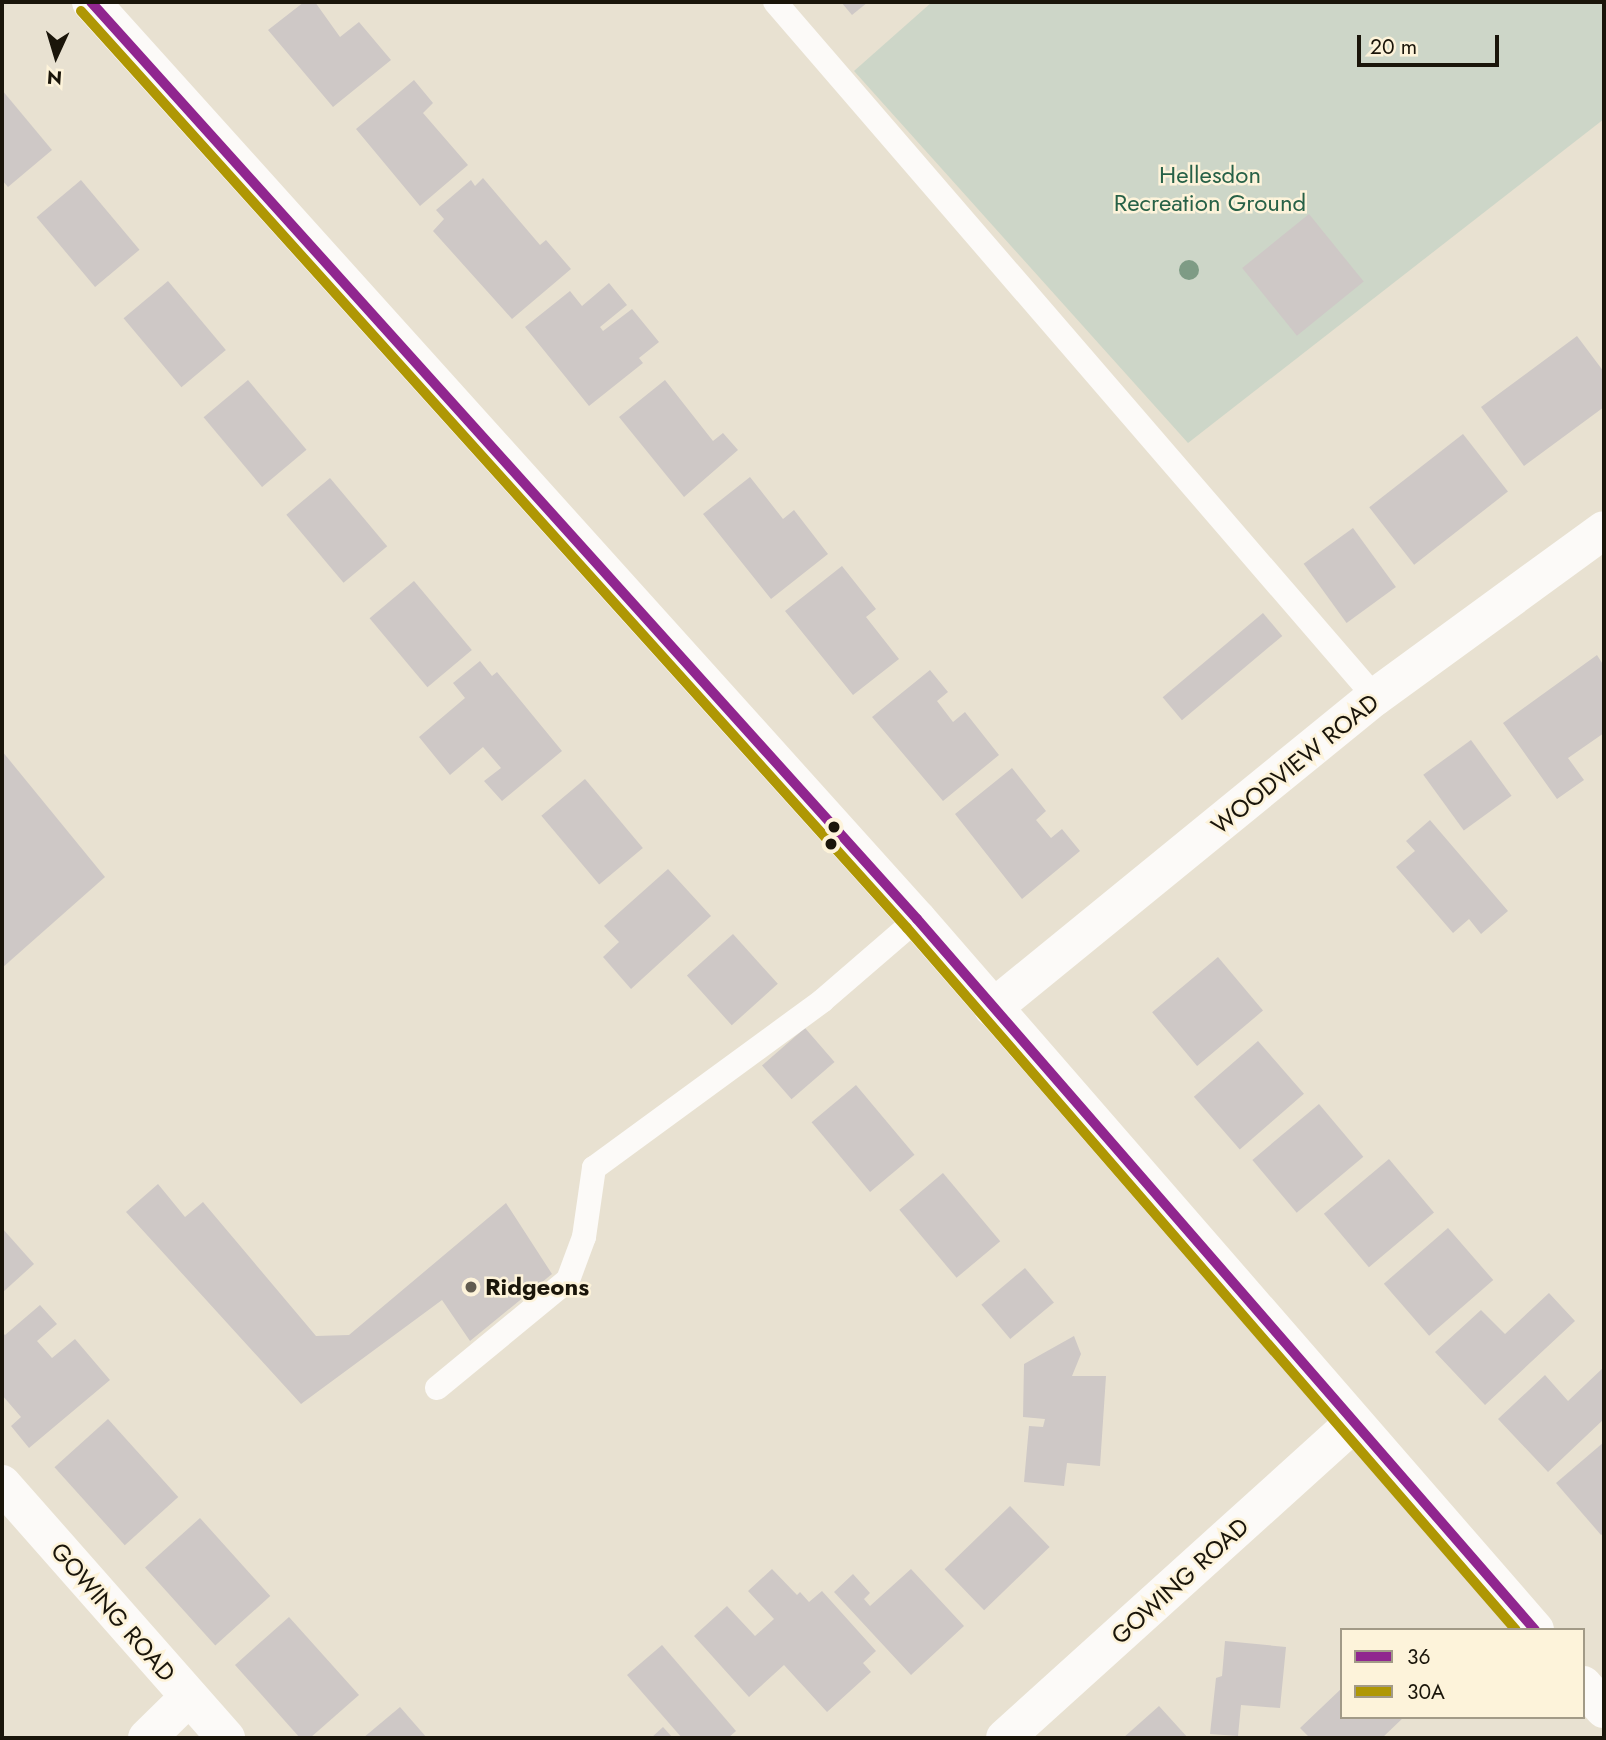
<!DOCTYPE html>
<html>
<head>
<meta charset="utf-8">
<style>
  body { margin:0 }
  #map { position:relative; width:1606px; height:1740px; overflow:hidden; background:#e8e1d1; font-family:Jost,sans-serif }
  div>[style] { position:absolute }
  .green>* { inset:0; background:#cdd6c8 }
  .building>* { inset:0; background:#cec8c6; transform-origin:0 0 }
  .service>* { height:24px; margin:-12px; padding:0 12px; transform-origin:12px; border-radius:12px; background:#fcfaf8 }
  .minor>* { height:38px; margin:-19px; padding:0 19px; transform-origin:19px; border-radius:19px; background:#fcfaf8 }
  .tertiary>* { height:38px; margin:-19px; padding:0 19px; transform-origin:19px; border-radius:19px; background:#fcfaf8 }
  .bus-1>* { height:10px; margin:-5px; padding:0 5px; transform-origin:5px; border-radius:5px; background:#90268f }
  .bus-2>* { height:10px; margin:-5px; padding:0 5px; transform-origin:5px; border-radius:5px; background:#af9704 }
  .trees>* { width:20px; height:20px; margin:-10px; border-radius:50%; background:#7e9b85 }
  .dots>* { width:19px; height:19px; translate:-50% -50%; box-sizing:border-box; border:4px solid #fdf3da; border-radius:50% }
  span { translate:-50% -50%; white-space:nowrap; text-align:center; line-height:1.15; -webkit-text-stroke:5px #fdf3da; paint-order:stroke }
  .park-label { font-size:24px; color:#276147 }
  .street-label { font-size:24px; color:#1a150a }
  .poi-label { font-size:24px; color:#1a150a; font-weight:700 }
  .left { translate:0 -50%; text-align:left }
  .frame { position:absolute; inset:0; border:4px solid #1a150a; pointer-events:none }
  .legend { position:absolute; left:1340px; top:1628px; width:245px; height:91px; box-sizing:border-box; background:#fdf3da; border:2px solid #a29a87; margin:0; padding:9px 12px; list-style:none; font-size:21px; color:#1a150a }
  .legend li { display:flex; align-items:center; gap:14px; height:35px }
  .legend b { width:35px; border:2px solid #a29a87 }
  .north { position:absolute; left:21px; top:21px; width:70px; height:70px; -webkit-text-stroke:5px #fdf3da; paint-order:stroke; rotate:184deg; font-size:19px; font-weight:700; line-height:28px; text-align:center; color:#1a150a }
  .north::after { content:''; display:block; margin:auto; width:24px; height:32px; background:#1a150a; clip-path:polygon(50% 0,100% 100%,50% 72%,0 100%) }
  .scale { position:absolute; left:1357px; top:35px; width:142px; height:32px; box-sizing:border-box; border:4px solid #1a150a; border-top:0; padding-left:9px; font-size:21px; line-height:24px; white-space:nowrap; color:#1a150a; -webkit-text-stroke:5px #fdf3da; paint-order:stroke }
</style>
</head>
<body>
<div id="map">
  <div class="green">
    <i style="clip-path:polygon(932px 2px,1604px 2px,1604px 119px,1188px 443px,854px 71px)"></i>
  </div>
  <div class="building">
    <i style="clip-path:polygon(304px 2px,315px 2px,340px 37px,359px 22px,391px 60px,333px 107px,268px 30px)"></i>
    <i style="clip-path:polygon(841px 2px,868px 2px,852px 15px)"></i>
    <i style="clip-path:polygon(414px 80px,433px 103px,423px 113px,468px 165px,420px 206px,356px 129px)"></i>
    <i style="clip-path:polygon(2px 90px,52px 150px,8px 187px,2px 180px)"></i>
    <i style="clip-path:polygon(483px 178px,540px 245px,546px 240px,571px 269px,512px 319px,433px 231px,444px 219px,436px 210px,471px 180px,475px 186px)"></i>
    <i style="left:81px;top:180px;width:91px;height:58px;rotate:50deg"></i>
    <i style="left:1309px;top:214px;width:87px;height:86px;rotate:51deg"></i>
    <i style="left:168px;top:281px;width:90px;height:58px;rotate:50deg"></i>
    <i style="clip-path:polygon(609px 283px,627px 305px,600px 327px,603px 331px,632px 309px,659px 342px,639px 358px,643px 363px,589px 406px,525px 327px,570px 291px,582px 306px)"></i>
    <i style="clip-path:polygon(1577px 336px,1604px 372px,1604px 407px,1524px 466px,1481px 407px)"></i>
    <i style="left:248px;top:380px;width:91px;height:58px;rotate:50deg"></i>
    <i style="clip-path:polygon(665px 380px,713px 441px,723px 433px,738px 450px,684px 497px,619px 417px)"></i>
    <i style="left:1463px;top:434px;width:73px;height:119px;rotate:52deg"></i>
    <i style="clip-path:polygon(750px 477px,783px 519px,794px 510px,828px 554px,771px 599px,703px 514px)"></i>
    <i style="left:330px;top:478px;width:89px;height:57px;rotate:50deg"></i>
    <i style="left:1353px;top:528px;width:73px;height:61px;rotate:54deg"></i>
    <i style="clip-path:polygon(842px 566px,876px 609px,866px 617px,899px 659px,853px 695px,785px 611px)"></i>
    <i style="left:414px;top:581px;width:90px;height:58px;rotate:50deg"></i>
    <i style="left:1263px;top:613px;width:30px;height:131px;rotate:50deg"></i>
    <i style="clip-path:polygon(1597px 655px,1604px 666px,1604px 733px,1568px 758px,1584px 780px,1557px 799px,1503px 723px)"></i>
    <i style="clip-path:polygon(480px 661px,492px 676px,497px 672px,562px 751px,502px 801px,484px 781px,501px 768px,483px 747px,450px 775px,419px 737px,465px 698px,453px 683px)"></i>
    <i style="clip-path:polygon(930px 670px,948px 692px,937px 701px,953px 722px,965px 712px,999px 755px,943px 801px,872px 717px)"></i>
    <i style="left:1471px;top:740px;width:69px;height:59px;rotate:54deg"></i>
    <i style="clip-path:polygon(2px 751px,105px 877px,2px 968px)"></i>
    <i style="clip-path:polygon(1012px 768px,1046px 811px,1036px 820px,1051px 838px,1062px 829px,1080px 851px,1022px 899px,955px 814px)"></i>
    <i style="left:585px;top:779px;width:90px;height:57px;rotate:50deg"></i>
    <i style="clip-path:polygon(1430px 820px,1508px 911px,1481px 934px,1469px 919px,1453px 933px,1396px 867px,1415px 851px,1406px 841px)"></i>
    <i style="clip-path:polygon(668px 869px,711px 916px,631px 989px,603px 957px,619px 942px,604px 926px)"></i>
    <i style="left:733px;top:934px;width:67px;height:62px;rotate:48deg"></i>
    <i style="left:1218px;top:957px;width:70px;height:86px;rotate:50deg"></i>
    <i style="left:805px;top:1028px;width:45px;height:57px;rotate:49deg"></i>
    <i style="left:1258px;top:1041px;width:70px;height:85px;rotate:49deg"></i>
    <i style="left:856px;top:1085px;width:91px;height:58px;rotate:50deg"></i>
    <i style="left:1319px;top:1104px;width:69px;height:87px;rotate:50deg"></i>
    <i style="left:1389px;top:1159px;width:70px;height:85px;rotate:50deg"></i>
    <i style="left:943px;top:1173px;width:89px;height:57px;rotate:50deg"></i>
    <i style="clip-path:polygon(158px 1184px,185px 1217px,203px 1202px,316px 1336px,349px 1335px,506px 1203px,552px 1274px,470px 1341px,442px 1300px,301px 1404px,126px 1212px)"></i>
    <i style="clip-path:polygon(2px 1228px,34px 1264px,2px 1293px)"></i>
    <i style="left:1448px;top:1228px;width:69px;height:85px;rotate:49deg"></i>
    <i style="left:1025px;top:1268px;width:45px;height:57px;rotate:50deg"></i>
    <i style="clip-path:polygon(1549px 1293px,1575px 1321px,1485px 1405px,1435px 1352px,1481px 1310px,1505px 1334px)"></i>
    <i style="clip-path:polygon(40px 1305px,57px 1324px,37px 1341px,52px 1358px,75px 1339px,110px 1380px,29px 1448px,11px 1426px,21px 1417px,2px 1395px,2px 1332px,5px 1335px)"></i>
    <i style="clip-path:polygon(1074px 1336px,1081px 1354px,1072px 1376px,1106px 1376px,1100px 1466px,1067px 1463px,1064px 1486px,1024px 1482px,1029px 1426px,1043px 1427px,1045px 1419px,1023px 1417px,1024px 1364px)"></i>
    <i style="clip-path:polygon(1604px 1367px,1604px 1419px,1548px 1472px,1498px 1419px,1545px 1375px,1568px 1401px)"></i>
    <i style="left:108px;top:1419px;width:105px;height:72px;rotate:48deg"></i>
    <i style="clip-path:polygon(1604px 1442px,1604px 1533px,1601px 1535px,1556px 1483px)"></i>
    <i style="left:1010px;top:1506px;width:57px;height:91px;rotate:46deg"></i>
    <i style="left:200px;top:1518px;width:105px;height:74px;rotate:48deg"></i>
    <i style="clip-path:polygon(772px 1569px,797px 1595px,800px 1592px,809px 1602px,822px 1591px,876px 1651px,863px 1663px,871px 1672px,827px 1712px,784px 1665px,749px 1697px,694px 1636px,727px 1606px,755px 1636px,774px 1619px,748px 1591px)"></i>
    <i style="clip-path:polygon(911px 1569px,964px 1626px,911px 1675px,834px 1592px,853px 1574px,870px 1593px,864px 1599px,870px 1606px)"></i>
    <i style="clip-path:polygon(289px 1617px,359px 1695px,310px 1738px,300px 1738px,235px 1665px)"></i>
    <i style="clip-path:polygon(1225px 1641px,1286px 1647px,1280px 1708px,1241px 1705px,1238px 1736px,1210px 1734px,1216px 1678px,1222px 1676px)"></i>
    <i style="clip-path:polygon(662px 1645px,736px 1731px,728px 1738px,682px 1738px,627px 1675px)"></i>
    <i style="clip-path:polygon(1342px 1688px,1342px 1717px,1404px 1717px,1382px 1738px,1310px 1738px,1300px 1728px)"></i>
    <i style="clip-path:polygon(1159px 1706px,1188px 1738px,1123px 1738px)"></i>
    <i style="clip-path:polygon(400px 1707px,427px 1738px,363px 1738px)"></i>
    <i style="clip-path:polygon(663px 1727px,673px 1738px,651px 1738px)"></i>
  </div>
  <div class="service">
    <i style="left:775px;top:2px;width:918px;rotate:49.2deg"></i>
    <i style="left:437px;top:1388px;width:170px;rotate:-39.5deg"></i>
    <i style="left:568px;top:1280px;width:46px;rotate:-69.6deg"></i>
    <i style="left:584px;top:1237px;width:70px;rotate:-81.8deg"></i>
    <i style="left:594px;top:1168px;width:283px;rotate:-36.2deg"></i>
    <i style="left:822px;top:1001px;width:125px;rotate:-40.8deg"></i>
  </div>
  <div class="minor">
    <i style="left:993px;top:1008px;width:493px;rotate:-39.2deg"></i>
    <i style="left:1375px;top:697px;width:283px;rotate:-36.1deg"></i>
    <i style="left:2px;top:1484px;width:339px;rotate:48.6deg"></i>
    <i style="left:147px;top:1738px;width:57px;rotate:-44.3deg"></i>
    <i style="left:1005px;top:1738px;width:470px;rotate:-42.1deg"></i>
  </div>
  <div class="tertiary">
    <i style="left:91px;top:2px;width:1234px;rotate:47.99deg"></i>
    <i style="left:917px;top:919px;width:942px;rotate:49deg"></i>
    <i style="left:1583px;top:1685px;width:32px;rotate:49deg"></i>
  </div>
  <div class="bus-1">
    <i style="left:91px;top:2px;width:1234px;rotate:47.99deg"></i>
    <i style="left:917px;top:919px;width:942px;rotate:49deg"></i>
  </div>
  <div class="bus-2">
    <i style="left:81px;top:11px;width:1234px;rotate:47.99deg"></i>
    <i style="left:907px;top:928px;width:929px;rotate:49.06deg"></i>
  </div>
  <div class="trees">
    <i style="left:1189px;top:270px"></i>
  </div>
  <div class="dots">
    <i style="left:834px;top:827px;background:#1a150a"></i>
    <i style="left:831px;top:844px;background:#1a150a"></i>
    <i style="left:471px;top:1287px;background:#625c50"></i>
  </div>
  <div class="park-label">
    <span style="left:1210px;top:189px">Hellesdon<br>Recreation Ground</span>
  </div>
  <div class="street-label">
    <span style="left:1295px;top:764px;rotate:-39deg">WOODVIEW ROAD</span>
    <span style="left:1180px;top:1581px;rotate:-42deg">GOWING ROAD</span>
    <span style="left:113px;top:1612px;rotate:49deg">GOWING ROAD</span>
  </div>
  <div class="poi-label">
    <span class="left" style="left:485px;top:1287px">Ridgeons</span>
  </div>
  <div class="frame"></div>
  <ul class="legend">
  <li><b style="height:9px;background:#90268f"></b>36</li>
  <li><b style="height:9px;background:#af9704"></b>30A</li>
  </ul>
  <div class="north">N</div>
  <div class="scale">20 m</div>
</div>
</body>
</html>
